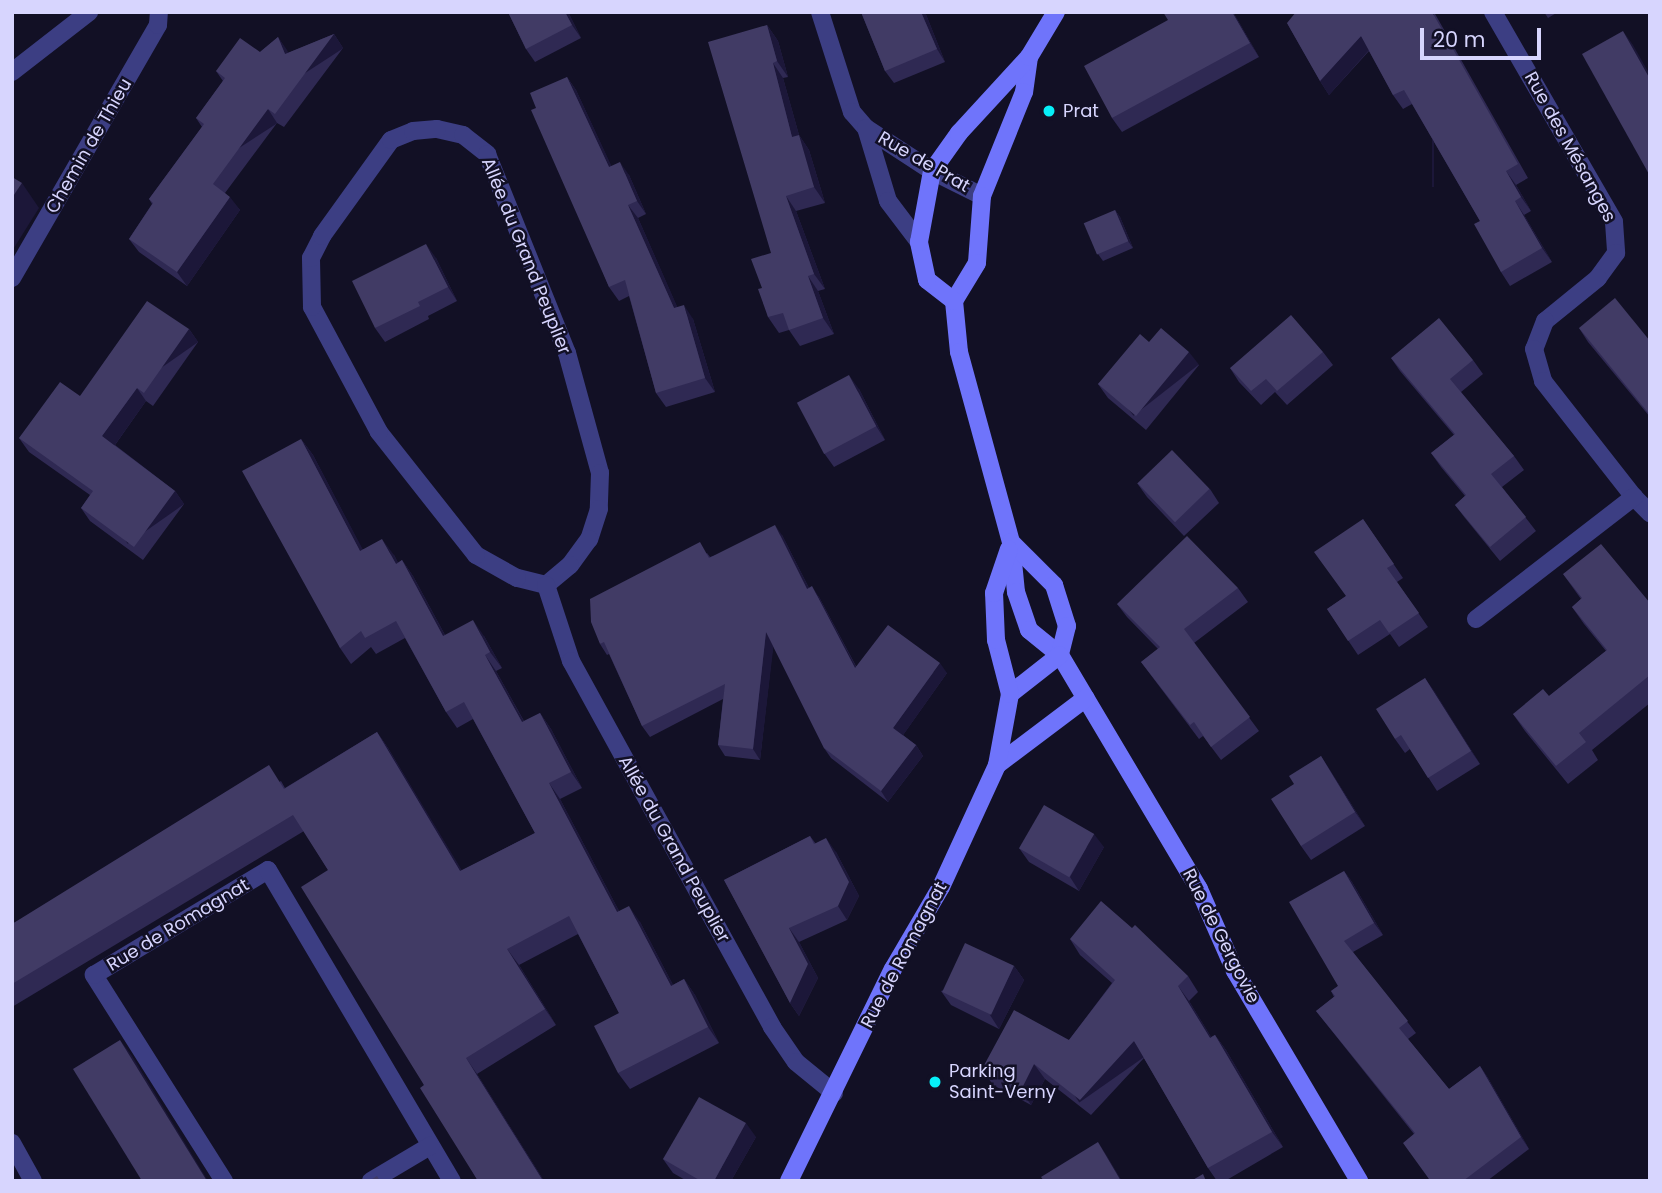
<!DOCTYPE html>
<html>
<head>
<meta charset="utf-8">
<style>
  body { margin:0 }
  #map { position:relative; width:1662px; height:1193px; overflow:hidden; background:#121025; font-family:Poppins,sans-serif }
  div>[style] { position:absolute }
  .service>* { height:18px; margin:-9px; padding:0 9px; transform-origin:9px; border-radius:9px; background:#3c3e83 }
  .minor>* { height:18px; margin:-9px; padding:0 9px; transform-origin:9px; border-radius:9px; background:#3c3e83 }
  .secondary>* { height:18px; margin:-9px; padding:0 9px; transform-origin:9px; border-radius:9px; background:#6f74fb }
  .wall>* { inset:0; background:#2f2953 }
  .shaded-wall>* { inset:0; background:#1c1739; transform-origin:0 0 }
  .building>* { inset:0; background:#413b65; transform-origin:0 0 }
  .dots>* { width:19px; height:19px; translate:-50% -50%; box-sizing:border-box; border:4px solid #121025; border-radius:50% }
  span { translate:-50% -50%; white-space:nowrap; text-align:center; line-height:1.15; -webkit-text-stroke:5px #121025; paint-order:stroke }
  .poi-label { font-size:18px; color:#d7d5fe }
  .left { translate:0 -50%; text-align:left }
  .street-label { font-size:18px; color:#d7d5fe }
  .frame { position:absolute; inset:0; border:14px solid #d7d5fe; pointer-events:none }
  .scale { position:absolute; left:1420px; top:28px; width:121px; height:32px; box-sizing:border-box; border:4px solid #d7d5fe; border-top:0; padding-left:9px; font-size:21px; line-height:24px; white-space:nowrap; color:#d7d5fe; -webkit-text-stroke:5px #121025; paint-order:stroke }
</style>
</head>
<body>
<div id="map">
  <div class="service">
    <i style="left:12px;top:1143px;width:43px;rotate:61.1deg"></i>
  </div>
  <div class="minor">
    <i style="left:820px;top:12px;width:105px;rotate:72.3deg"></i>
    <i style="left:852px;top:112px;width:21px;rotate:49deg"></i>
    <i style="left:866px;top:128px;width:79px;rotate:33.1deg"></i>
    <i style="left:932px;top:171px;width:56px;rotate:26.6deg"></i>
    <i style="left:1493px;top:12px;width:242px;rotate:60deg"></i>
    <i style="left:1614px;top:222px;width:31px;rotate:86deg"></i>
    <i style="left:1616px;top:253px;width:31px;rotate:126deg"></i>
    <i style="left:1598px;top:278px;width:68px;rotate:140.9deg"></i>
    <i style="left:1545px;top:321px;width:30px;rotate:111deg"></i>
    <i style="left:1534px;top:349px;width:33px;rotate:74deg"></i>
    <i style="left:1543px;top:381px;width:147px;rotate:51.9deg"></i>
    <i style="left:1634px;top:497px;width:23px;rotate:45deg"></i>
    <i style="left:12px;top:72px;width:98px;rotate:-37.9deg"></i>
    <i style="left:866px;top:128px;width:76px;rotate:73.2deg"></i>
    <i style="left:888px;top:201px;width:51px;rotate:52.9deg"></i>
    <i style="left:437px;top:129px;width:27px;rotate:13deg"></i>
    <i style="left:463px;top:135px;width:31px;rotate:38deg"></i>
    <i style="left:487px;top:154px;width:214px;rotate:68.1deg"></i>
    <i style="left:567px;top:353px;width:124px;rotate:74.6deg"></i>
    <i style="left:600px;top:473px;width:36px;rotate:92deg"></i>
    <i style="left:599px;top:509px;width:32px;rotate:108deg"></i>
    <i style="left:589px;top:539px;width:32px;rotate:126deg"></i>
    <i style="left:570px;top:565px;width:31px;rotate:140deg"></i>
    <i style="left:546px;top:585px;width:30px;rotate:-166deg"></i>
    <i style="left:517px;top:578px;width:47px;rotate:-150.7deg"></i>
    <i style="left:476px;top:555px;width:157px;rotate:-128.3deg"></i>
    <i style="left:379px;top:432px;width:142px;rotate:-118.2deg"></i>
    <i style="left:312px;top:307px;width:49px;rotate:-91.2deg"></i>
    <i style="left:311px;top:258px;width:25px;rotate:-63deg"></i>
    <i style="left:322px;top:236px;width:118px;rotate:-54.3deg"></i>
    <i style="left:391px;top:140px;width:24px;rotate:-22deg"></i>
    <i style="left:413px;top:131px;width:24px;rotate:-5deg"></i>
    <i style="left:12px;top:278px;width:292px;rotate:-60deg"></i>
    <i style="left:158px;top:25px;width:13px;rotate:-86deg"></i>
    <i style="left:546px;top:585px;width:80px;rotate:71.8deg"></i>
    <i style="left:571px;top:661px;width:418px;rotate:61.2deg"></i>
    <i style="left:772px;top:1027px;width:42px;rotate:55.6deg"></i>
    <i style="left:796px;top:1062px;width:49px;rotate:39.2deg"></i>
    <i style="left:1476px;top:619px;width:200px;rotate:-37.7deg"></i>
    <i style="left:224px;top:1181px;width:244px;rotate:-122.3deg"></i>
    <i style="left:94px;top:975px;width:203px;rotate:-31.1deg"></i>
    <i style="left:268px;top:870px;width:361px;rotate:59.4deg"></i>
    <i style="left:371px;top:1181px;width:69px;rotate:-30.7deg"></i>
  </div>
  <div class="secondary">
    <i style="left:1029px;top:57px;width:35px;rotate:98deg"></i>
    <i style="left:1024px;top:92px;width:112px;rotate:112deg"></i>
    <i style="left:982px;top:196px;width:67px;rotate:94.3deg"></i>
    <i style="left:977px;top:263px;width:44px;rotate:121.2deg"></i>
    <i style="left:954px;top:301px;width:51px;rotate:84.4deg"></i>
    <i style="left:959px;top:352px;width:197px;rotate:74.7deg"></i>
    <i style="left:1011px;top:542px;width:50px;rotate:84.3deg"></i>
    <i style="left:1016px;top:592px;width:40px;rotate:71.1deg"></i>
    <i style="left:1029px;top:630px;width:40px;rotate:39deg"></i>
    <i style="left:1060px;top:655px;width:272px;rotate:59.3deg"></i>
    <i style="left:1199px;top:889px;width:90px;rotate:66.3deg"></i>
    <i style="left:1235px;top:971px;width:244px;rotate:59.4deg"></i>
    <i style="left:954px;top:301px;width:34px;rotate:-142deg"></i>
    <i style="left:927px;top:280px;width:39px;rotate:-102deg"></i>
    <i style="left:919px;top:242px;width:72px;rotate:-79.6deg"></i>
    <i style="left:932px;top:171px;width:47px;rotate:-54.6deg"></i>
    <i style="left:959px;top:133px;width:103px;rotate:-47.4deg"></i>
    <i style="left:1029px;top:57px;width:52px;rotate:-59deg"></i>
    <i style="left:1011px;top:542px;width:61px;rotate:45deg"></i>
    <i style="left:1054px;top:585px;width:43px;rotate:72.4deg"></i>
    <i style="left:1067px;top:626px;width:30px;rotate:104deg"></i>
    <i style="left:1010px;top:694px;width:63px;rotate:-38deg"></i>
    <i style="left:997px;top:765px;width:111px;rotate:-37deg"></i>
    <i style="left:789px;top:1181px;width:236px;rotate:-63.9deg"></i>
    <i style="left:893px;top:969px;width:95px;rotate:-59.7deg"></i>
    <i style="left:941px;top:887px;width:134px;rotate:-65.3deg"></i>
    <i style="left:997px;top:765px;width:72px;rotate:-79.6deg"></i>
    <i style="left:1010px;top:694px;width:56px;rotate:-104.5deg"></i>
    <i style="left:996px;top:640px;width:47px;rotate:-92.4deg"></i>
    <i style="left:994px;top:593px;width:46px;rotate:-71.2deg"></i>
  </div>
  <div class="wall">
    <i style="clip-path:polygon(508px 12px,568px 12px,581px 38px,535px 62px,526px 49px)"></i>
    <i style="clip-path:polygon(861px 12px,925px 12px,945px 62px,894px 83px,885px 71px)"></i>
    <i style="clip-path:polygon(1233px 12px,1259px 57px,1122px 132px,1112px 118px,1168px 20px)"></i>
    <i style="clip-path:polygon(1434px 12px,1528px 178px,1516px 185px,1531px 211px,1524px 215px,1552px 262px,1510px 286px,1501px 272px,1480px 221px,1412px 104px,1403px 109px,1393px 95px,1369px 51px,1329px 95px,1320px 81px,1287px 23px)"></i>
    <i style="clip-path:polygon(1544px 12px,1558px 12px,1548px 18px)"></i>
    <i style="clip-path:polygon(767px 25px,778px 41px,788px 77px,783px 78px,799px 135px,809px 150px,825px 203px,796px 211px,825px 289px,818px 291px,834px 334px,800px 346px,789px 330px,779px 333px,768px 317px,762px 288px,771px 253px)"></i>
    <i style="clip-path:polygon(334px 34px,343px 48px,284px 127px,277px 123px,225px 193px,240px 210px,187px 286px,139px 252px,129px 239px,152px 204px,149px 199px,202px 127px,196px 118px,223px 81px,216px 71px,260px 52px,278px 37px,288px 53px)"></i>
    <i style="clip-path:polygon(567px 77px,576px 90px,611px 166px,629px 175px,646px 214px,638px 218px,677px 307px,693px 319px,715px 392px,666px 407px,656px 393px,629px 296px,619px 301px,609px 287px,536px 108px)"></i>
    <i style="clip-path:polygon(1115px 210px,1120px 217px,1133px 248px,1103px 261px,1098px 254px)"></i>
    <i style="clip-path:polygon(436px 258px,457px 301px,428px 316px,429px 319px,385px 342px,375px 328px)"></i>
    <i style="clip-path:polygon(1579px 328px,1650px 341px,1650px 417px,1588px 342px)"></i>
    <i style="clip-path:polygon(189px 329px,198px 342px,153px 406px,146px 401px,115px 445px,175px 491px,184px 504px,143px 560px,90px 521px,81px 508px,90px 495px,29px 452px,19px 438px,80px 396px)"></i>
    <i style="clip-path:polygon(1149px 342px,1199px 365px,1146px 430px,1108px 398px,1098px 384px)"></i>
    <i style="clip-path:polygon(1323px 352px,1333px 365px,1287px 405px,1275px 392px,1261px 405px,1239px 382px,1230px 368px)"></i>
    <i style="clip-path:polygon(1391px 358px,1473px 360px,1483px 374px,1461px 392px,1514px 456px,1524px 470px,1502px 487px,1536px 531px,1500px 561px,1465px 518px,1455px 505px,1465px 496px,1441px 467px,1431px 453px,1454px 435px,1400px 371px)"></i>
    <i style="clip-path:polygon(859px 389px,885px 440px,834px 467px,824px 453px)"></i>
    <i style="clip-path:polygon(301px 439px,313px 455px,362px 549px,394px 555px,398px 563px,402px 560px,413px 576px,445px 635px,484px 636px,502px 668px,496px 671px,524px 721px,540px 713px,551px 729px,582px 788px,560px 799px,619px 911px,640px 922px,673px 985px,684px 979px,695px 995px,719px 1043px,630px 1089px,618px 1073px,619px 1013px,578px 934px,519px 965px,556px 1025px,477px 1074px,544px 1181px,478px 1181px,424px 1085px,328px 870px,304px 831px,12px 1007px,12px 924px,281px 781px,285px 788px,377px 732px,388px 748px,461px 871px,535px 833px,473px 719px,457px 728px,446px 712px,405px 638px,376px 654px,371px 647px,351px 664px,340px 648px)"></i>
    <i style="clip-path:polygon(1137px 483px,1210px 489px,1219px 503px,1184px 536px,1147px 497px)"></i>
    <i style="clip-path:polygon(1363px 519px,1403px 578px,1397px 582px,1428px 627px,1399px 647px,1390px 634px,1358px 655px,1327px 609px,1346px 596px)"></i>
    <i style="clip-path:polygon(782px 535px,809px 588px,819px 597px,856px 666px,947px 673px,903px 735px,916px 745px,923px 756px,888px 802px,831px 758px,824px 748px,773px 646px,760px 760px,725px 756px,718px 745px,723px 699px,650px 737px,642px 726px,609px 654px,607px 655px,600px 644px,707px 553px,710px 557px)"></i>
    <i style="clip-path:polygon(1563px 574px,1650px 603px,1650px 703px,1592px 750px,1598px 760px,1568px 784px,1525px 731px,1513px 714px,1549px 696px,1606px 651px,1584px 624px,1572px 607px,1581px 599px)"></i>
    <i style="clip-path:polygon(1238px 588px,1248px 602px,1194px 643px,1259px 731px,1221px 760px,1203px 736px,1199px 739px,1141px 662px,1158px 649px,1127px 617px,1117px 604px)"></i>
    <i style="clip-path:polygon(1425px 678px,1480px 764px,1437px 791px,1410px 749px,1405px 753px,1395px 739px)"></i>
    <i style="clip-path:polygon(1321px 756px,1365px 826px,1311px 860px,1301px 846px,1294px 784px)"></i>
    <i style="clip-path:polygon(810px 836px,816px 844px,836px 852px,859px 896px,847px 920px,799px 942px,818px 978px,799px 1016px,790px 1003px,724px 880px)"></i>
    <i style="clip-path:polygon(1104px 847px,1079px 891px,1029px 862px,1019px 848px)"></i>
    <i style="clip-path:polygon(1344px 871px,1352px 882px,1383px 935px,1353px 952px,1416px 1033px,1408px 1039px,1449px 1089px,1480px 1066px,1488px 1078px,1529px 1149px,1487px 1181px,1426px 1181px,1429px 1179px,1414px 1134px,1316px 1011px,1334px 997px,1331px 991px,1338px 986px)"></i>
    <i style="clip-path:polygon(1070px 939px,1188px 976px,1198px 992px,1189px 1001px,1211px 1037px,1215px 1035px,1226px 1050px,1283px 1147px,1225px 1181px,1217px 1181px,1208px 1168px,1144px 1058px,1091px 1115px,1045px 1079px,1031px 1105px,993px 1085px,982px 1069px,1069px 1040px,1112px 983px,1080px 955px)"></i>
    <i style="clip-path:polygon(1014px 966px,1024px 980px,999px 1029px,951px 1005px,941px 991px)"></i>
    <i style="clip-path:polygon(756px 1137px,731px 1181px,687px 1181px,673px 1173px,663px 1159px)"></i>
  </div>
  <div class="shaded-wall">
    <i style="clip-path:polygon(565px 12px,568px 12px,581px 38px,572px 25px)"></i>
    <i style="clip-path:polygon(921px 12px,925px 12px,945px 62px,937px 49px)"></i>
    <i style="clip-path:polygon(1232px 12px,1233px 12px,1259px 57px,1250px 43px)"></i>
    <i style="left:1432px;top:12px;width:2px;height:175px"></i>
    <i style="clip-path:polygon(767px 25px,778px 41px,788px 77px,777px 61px)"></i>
    <i style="clip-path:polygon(1623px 31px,1633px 45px,1650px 75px,1650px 79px)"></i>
    <i style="left:334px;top:34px;width:17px;height:99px;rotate:57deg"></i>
    <i style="clip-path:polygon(1361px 36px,1370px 49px,1329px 95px,1320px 81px)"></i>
    <i style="clip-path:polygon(278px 37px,287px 50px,295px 67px,285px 54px)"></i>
    <i style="clip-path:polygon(773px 63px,783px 78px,799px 135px,809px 150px,825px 203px,814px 187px,792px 137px)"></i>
    <i style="clip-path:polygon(567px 77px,576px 90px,618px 180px,609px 167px)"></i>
    <i style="left:268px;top:109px;width:17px;height:93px;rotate:57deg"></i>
    <i style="clip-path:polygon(620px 162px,629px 175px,646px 214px,637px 201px)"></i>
    <i style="clip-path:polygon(1506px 171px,1516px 185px,1531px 211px,1521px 197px)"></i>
    <i style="clip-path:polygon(22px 183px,39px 208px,12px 251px,12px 198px)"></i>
    <i style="clip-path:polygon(786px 196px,796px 211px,825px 289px,814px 274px)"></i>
    <i style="clip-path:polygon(230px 197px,240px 210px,187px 286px,177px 272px)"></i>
    <i style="clip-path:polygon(1515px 201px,1524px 215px,1552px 262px,1542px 248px)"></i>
    <i style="clip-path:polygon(628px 205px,638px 218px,684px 322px,674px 308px)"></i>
    <i style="clip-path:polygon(1115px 210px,1120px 217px,1133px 248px,1128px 241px)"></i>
    <i style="clip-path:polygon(426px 244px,436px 258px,457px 301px,448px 287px)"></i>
    <i style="clip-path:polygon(808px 276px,818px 291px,834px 334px,823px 318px)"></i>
    <i style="clip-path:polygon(684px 305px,693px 319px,715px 392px,705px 378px)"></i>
    <i style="left:189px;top:329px;width:16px;height:78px;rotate:55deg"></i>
    <i style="left:1189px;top:352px;width:16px;height:83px;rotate:52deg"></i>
    <i style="clip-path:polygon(849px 375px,859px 389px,885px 440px,876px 426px)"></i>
    <i style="clip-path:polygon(137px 388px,146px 401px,112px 449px,102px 436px)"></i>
    <i style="clip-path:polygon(301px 439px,313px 455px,372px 567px,360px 551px)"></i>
    <i style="left:175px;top:491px;width:16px;height:69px;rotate:55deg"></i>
    <i style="clip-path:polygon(775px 525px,782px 535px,815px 600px,807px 589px)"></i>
    <i style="clip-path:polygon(382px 539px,394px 555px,407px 580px,396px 564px)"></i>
    <i style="clip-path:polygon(402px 560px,413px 576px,454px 652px,443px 636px)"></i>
    <i style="clip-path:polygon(812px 586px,819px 597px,862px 678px,855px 668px)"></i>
    <i style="clip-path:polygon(473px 620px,484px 636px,502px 668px,490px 652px)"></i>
    <i style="clip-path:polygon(766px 632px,774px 642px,760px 760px,753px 749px)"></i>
    <i style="clip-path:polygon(485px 655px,496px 671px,533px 738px,522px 722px)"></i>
    <i style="clip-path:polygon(940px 663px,947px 673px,901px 738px,893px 728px)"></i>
    <i style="clip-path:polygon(1425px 678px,1435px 692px,1480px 764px,1471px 751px)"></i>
    <i style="clip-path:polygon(540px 713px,551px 729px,582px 788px,571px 772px)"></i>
    <i style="clip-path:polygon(377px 732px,388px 748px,472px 887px,460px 871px)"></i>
    <i style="clip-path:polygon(916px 745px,923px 756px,888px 802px,881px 791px)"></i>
    <i style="clip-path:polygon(1321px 756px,1330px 770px,1365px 826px,1355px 812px)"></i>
    <i style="clip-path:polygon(549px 783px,560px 799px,628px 928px,617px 912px)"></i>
    <i style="clip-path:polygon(1094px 834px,1104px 847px,1079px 891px,1070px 877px)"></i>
    <i style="clip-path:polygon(826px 838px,836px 852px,859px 896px,847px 920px,838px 906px)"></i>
    <i style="clip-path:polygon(1344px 871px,1352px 882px,1383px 935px,1374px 923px)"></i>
    <i style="clip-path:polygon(629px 906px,640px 922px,682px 1002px,671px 986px)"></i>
    <i style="clip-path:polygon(789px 928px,799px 942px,818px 978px,799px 1016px,790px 1003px)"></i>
    <i style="clip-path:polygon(507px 949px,519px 965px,556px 1025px,545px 1009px)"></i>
    <i style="clip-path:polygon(1014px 966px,1024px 980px,999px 1029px,990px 1015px)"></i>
    <i style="clip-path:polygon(684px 979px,695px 995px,719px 1043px,708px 1027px)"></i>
    <i style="clip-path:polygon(1178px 986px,1189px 1001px,1221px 1053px,1210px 1038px)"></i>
    <i style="clip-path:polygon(1215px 1035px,1226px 1050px,1283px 1147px,1272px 1132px)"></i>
    <i style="clip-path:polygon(120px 1040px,132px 1056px,208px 1181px,207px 1181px)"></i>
    <i style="left:1134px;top:1041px;width:19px;height:80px;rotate:55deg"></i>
    <i style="clip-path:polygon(466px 1058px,477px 1074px,544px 1181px,543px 1181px)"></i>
    <i style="clip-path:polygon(1034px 1064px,1045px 1079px,1031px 1105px,1021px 1090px)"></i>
    <i style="clip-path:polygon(1480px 1066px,1488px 1078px,1529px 1149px,1521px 1137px)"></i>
    <i style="clip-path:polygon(746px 1123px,756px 1137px,731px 1181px,714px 1181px)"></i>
    <i style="clip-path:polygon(1098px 1142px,1107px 1156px,1122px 1181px,1121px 1181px)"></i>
  </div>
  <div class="building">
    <i style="clip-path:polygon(508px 12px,565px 12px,572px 25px,526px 49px)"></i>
    <i style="clip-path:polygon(861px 12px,921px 12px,937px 49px,885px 71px)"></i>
    <i style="clip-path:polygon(1163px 12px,1232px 12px,1250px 43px,1112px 118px,1084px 66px,1168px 20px)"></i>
    <i style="clip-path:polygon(1296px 12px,1432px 12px,1518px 164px,1506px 171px,1521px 197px,1515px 201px,1542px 248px,1501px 272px,1474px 224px,1480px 221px,1404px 90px,1393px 95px,1361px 36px,1320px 81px,1287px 23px)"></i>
    <i style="clip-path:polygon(767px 25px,777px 61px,773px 63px,792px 137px,799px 135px,814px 187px,786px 196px,814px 274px,808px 276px,823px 318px,789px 330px,783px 313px,768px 317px,758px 289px,762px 288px,751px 259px,771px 253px,708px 42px)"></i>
    <i style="clip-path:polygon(1623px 31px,1650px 79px,1650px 176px,1582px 54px)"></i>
    <i style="clip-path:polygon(334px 34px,275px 114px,268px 109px,213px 184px,230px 197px,177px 272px,129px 239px,153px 203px,149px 199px,204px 124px,196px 118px,225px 78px,216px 71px,240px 38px,260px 52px,278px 37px,285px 54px)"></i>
    <i style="clip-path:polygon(567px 77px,609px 167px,620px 162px,637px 201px,628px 205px,674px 308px,684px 305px,705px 378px,656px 393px,625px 280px,609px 287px,531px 110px,536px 108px,530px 93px)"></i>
    <i style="clip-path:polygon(12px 177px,22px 183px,12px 198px)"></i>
    <i style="left:1115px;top:210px;width:34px;height:34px;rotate:67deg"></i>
    <i style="clip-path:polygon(426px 244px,448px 287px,418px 302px,420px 306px,375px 328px,352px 281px)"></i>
    <i style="clip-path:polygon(1615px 298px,1650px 341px,1650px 415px,1579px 328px)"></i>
    <i style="clip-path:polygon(147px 301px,189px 329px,144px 393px,137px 388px,102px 436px,175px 491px,134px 547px,81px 508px,93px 491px,19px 438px,60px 382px,80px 396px)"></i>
    <i style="clip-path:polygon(1291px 315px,1323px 352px,1277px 391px,1266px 379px,1251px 391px,1230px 368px)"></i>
    <i style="clip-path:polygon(1439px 318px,1473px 360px,1450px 379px,1514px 456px,1491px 474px,1526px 517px,1490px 547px,1455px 505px,1466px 495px,1431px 453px,1455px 434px,1391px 358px)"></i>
    <i style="clip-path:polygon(1161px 328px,1189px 352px,1136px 416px,1098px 384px,1140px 334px,1149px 342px)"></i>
    <i style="left:849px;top:375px;width:58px;height:59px;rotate:62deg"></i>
    <i style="clip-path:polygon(301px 439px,360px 551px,382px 539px,396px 564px,402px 560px,443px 636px,473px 620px,490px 652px,485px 655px,522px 722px,540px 713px,571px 772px,549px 783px,617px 912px,629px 906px,671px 986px,684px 979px,708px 1027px,618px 1073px,594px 1026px,619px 1013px,569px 916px,507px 949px,545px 1009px,466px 1058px,543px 1181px,478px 1181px,420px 1088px,424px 1085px,301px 887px,328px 870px,293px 815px,12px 984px,12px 924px,269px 765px,284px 789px,377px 732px,460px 871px,535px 833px,464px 702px,446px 712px,396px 621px,365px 638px,361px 631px,340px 648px,242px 471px)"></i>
    <i style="left:1172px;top:450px;width:54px;height:48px;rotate:46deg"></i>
    <i style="clip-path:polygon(1363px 519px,1394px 564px,1387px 568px,1419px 613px,1389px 633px,1380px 620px,1348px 641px,1327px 609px,1346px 596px,1314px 552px)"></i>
    <i style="clip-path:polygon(775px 525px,807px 589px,812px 586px,855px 668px,888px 625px,940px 663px,893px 728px,916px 745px,881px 791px,824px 748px,766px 632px,753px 749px,718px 745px,725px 684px,642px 726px,604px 642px,600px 644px,591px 622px,590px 599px,700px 542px,709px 558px)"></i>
    <i style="clip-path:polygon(1187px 536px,1238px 588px,1184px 629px,1250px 717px,1211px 747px,1194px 722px,1190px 725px,1141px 662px,1160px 647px,1117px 604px)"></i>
    <i style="clip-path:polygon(1601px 544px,1650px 603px,1650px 675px,1579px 733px,1586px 742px,1556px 766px,1513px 714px,1543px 689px,1549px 696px,1607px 650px,1572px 607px,1582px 598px,1563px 574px)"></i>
    <i style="clip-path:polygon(1425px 678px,1471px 751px,1428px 778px,1401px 735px,1395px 739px,1376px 709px)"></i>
    <i style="clip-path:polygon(1321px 756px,1355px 812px,1301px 846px,1271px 799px,1294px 784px,1289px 776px)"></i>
    <i style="left:1044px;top:805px;width:58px;height:50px;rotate:30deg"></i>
    <i style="clip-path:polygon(810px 836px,814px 844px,826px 838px,849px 882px,838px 906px,789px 928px,808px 964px,790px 1003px,724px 880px)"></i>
    <i style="clip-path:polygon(1344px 871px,1374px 923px,1344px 941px,1408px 1021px,1399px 1028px,1449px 1089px,1480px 1066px,1521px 1137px,1463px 1181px,1426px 1181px,1429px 1179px,1403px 1143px,1415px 1133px,1316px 1011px,1335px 996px,1331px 991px,1338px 986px,1289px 902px)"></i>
    <i style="clip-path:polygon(1101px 901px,1132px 928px,1135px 925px,1188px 976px,1178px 986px,1210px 1038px,1215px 1035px,1272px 1132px,1208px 1168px,1134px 1041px,1080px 1100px,1034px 1064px,1021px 1090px,982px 1069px,1014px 1010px,1069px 1040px,1115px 980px,1070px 939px)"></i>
    <i style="left:965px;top:943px;width:54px;height:54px;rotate:25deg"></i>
    <i style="clip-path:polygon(120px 1040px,207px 1181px,142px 1181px,73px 1069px)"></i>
    <i style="clip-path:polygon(699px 1097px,746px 1123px,714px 1181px,701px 1181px,663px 1159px)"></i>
    <i style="clip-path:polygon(1098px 1142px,1121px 1181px,1044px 1181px,1041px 1177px)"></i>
    <i style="clip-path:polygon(1203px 1174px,1206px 1181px,1191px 1181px)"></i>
    <i style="clip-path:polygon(377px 1176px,380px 1181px,369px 1181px)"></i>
  </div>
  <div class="dots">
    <i style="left:1049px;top:111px;background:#07eff8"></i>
    <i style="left:935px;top:1082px;background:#07eff8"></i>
  </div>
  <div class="poi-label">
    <span class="left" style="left:1063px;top:111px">Prat</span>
    <span class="left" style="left:949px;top:1082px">Parking<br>Saint-Verny</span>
  </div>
  <div class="street-label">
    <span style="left:89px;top:146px;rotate:-60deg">Chemin de Thieu</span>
    <span style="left:1570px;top:147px;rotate:61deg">Rue des Mésanges</span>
    <span style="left:924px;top:162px;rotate:30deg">Rue de Prat</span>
    <span style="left:526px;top:256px;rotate:68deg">Allée du Grand Peuplier</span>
    <span style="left:674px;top:849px;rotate:61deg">Allée du Grand Peuplier</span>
    <span style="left:178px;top:925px;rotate:-31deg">Rue de Romagnat</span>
    <span style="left:1221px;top:936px;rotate:63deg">Rue de Gergovie</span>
    <span style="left:904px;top:955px;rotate:-62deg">Rue de Romagnat</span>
  </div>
  <div class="frame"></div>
  <div class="scale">20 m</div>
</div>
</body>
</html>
